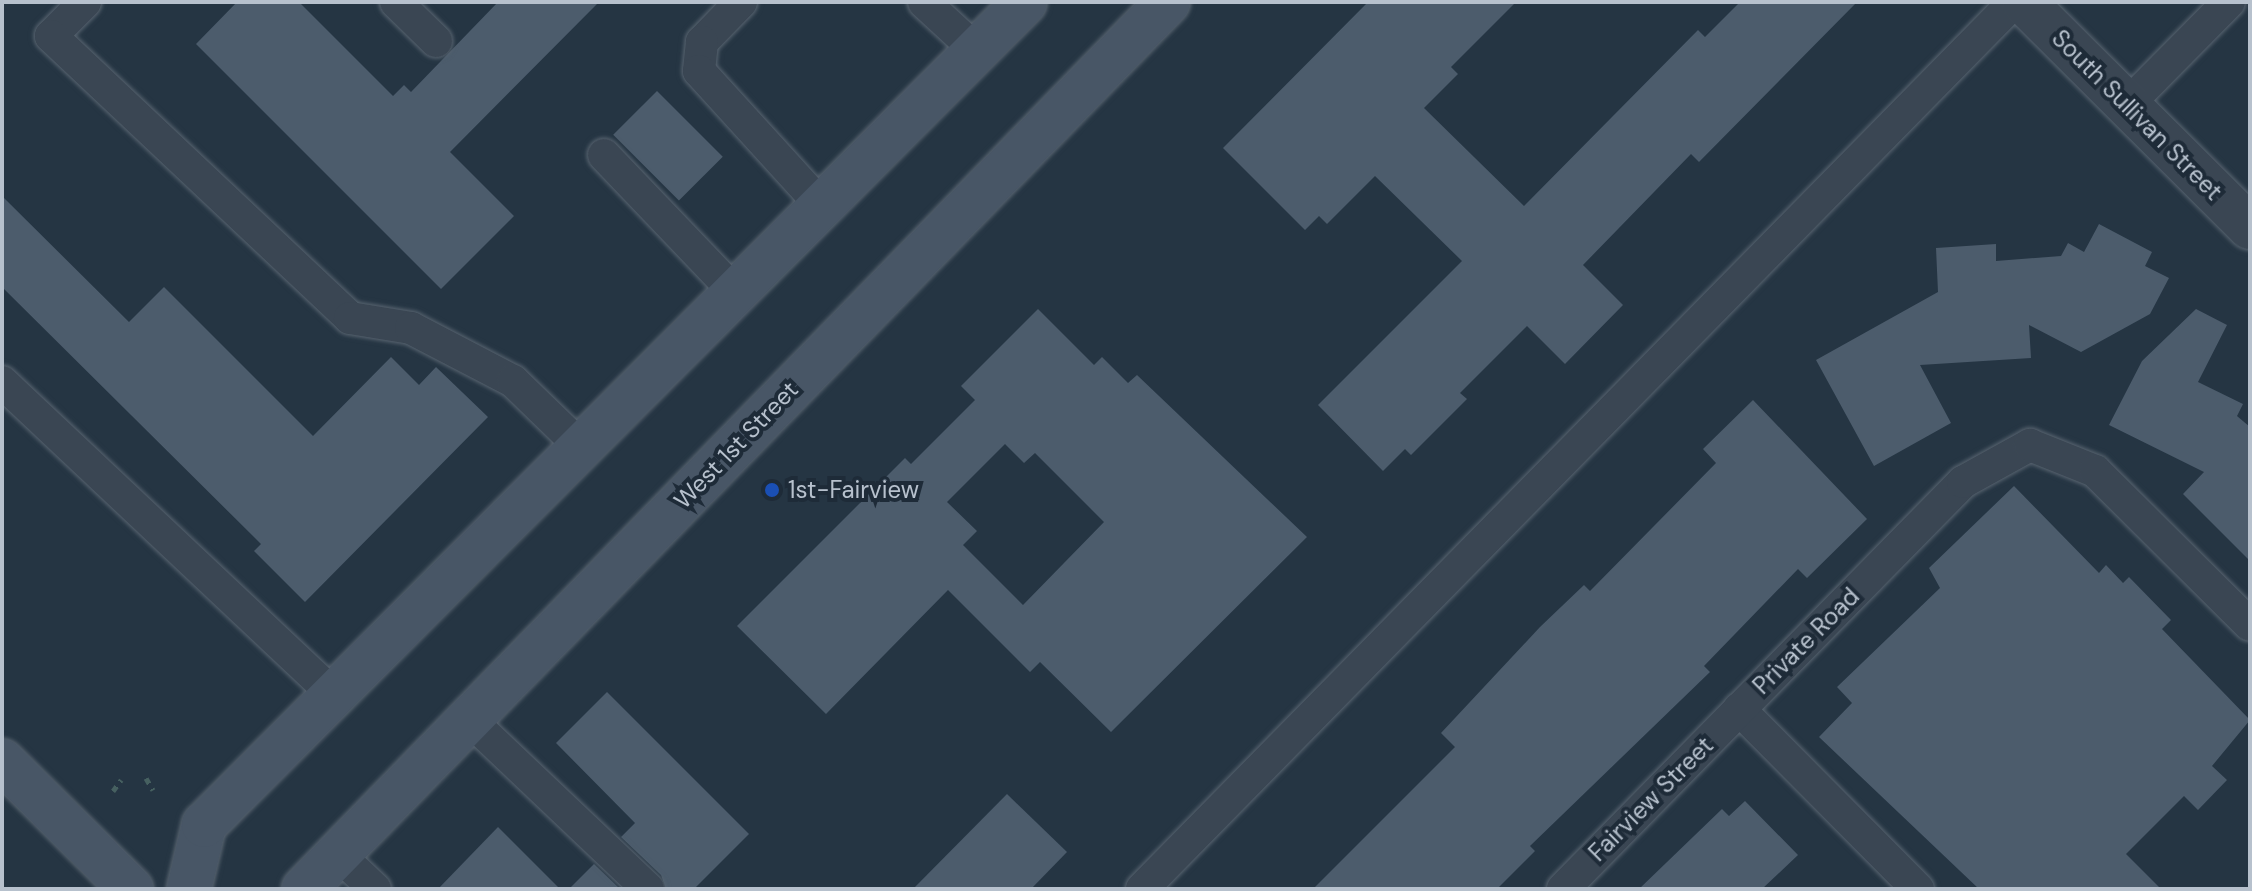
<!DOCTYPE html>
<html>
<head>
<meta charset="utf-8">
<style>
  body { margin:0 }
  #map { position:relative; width:2252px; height:891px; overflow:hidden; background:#253543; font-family:"DM Sans",sans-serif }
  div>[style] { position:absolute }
  .building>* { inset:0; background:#4c5c6c; transform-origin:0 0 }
  .path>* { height:5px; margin-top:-2.5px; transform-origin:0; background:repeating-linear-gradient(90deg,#466060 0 6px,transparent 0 12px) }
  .roads { filter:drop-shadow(0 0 2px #586470) drop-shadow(0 0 2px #586470) }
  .lane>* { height:32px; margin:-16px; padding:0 16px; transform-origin:16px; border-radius:16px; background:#3a4653 }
  .street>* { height:44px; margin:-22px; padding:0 22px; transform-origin:22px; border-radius:22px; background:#3a4653 }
  .secondary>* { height:44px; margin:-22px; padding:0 22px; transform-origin:22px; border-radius:22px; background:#485666 }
  .dots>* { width:22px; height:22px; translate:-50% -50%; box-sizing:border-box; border:4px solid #1e2b38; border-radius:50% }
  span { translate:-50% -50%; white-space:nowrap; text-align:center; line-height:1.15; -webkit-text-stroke:8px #1e2b38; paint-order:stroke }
  .street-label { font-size:24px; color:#b7c1cd }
  .poi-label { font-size:24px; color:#b7c1cd }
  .left { translate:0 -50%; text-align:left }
  .frame { position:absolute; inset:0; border:4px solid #b7c1cd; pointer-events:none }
</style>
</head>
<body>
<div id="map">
  <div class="building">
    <i style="clip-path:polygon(237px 2px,299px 2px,393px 96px,404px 85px,411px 92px,498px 2px,599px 2px,450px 152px,514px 216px,441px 289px,196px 44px)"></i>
    <i style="clip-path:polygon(1368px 2px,1516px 2px,1451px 67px,1458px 74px,1424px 108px,1524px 206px,1698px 30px,1705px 37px,1740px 2px,1857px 2px,1699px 162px,1691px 154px,1583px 265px,1623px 305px,1565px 364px,1527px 326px,1460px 393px,1467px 399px,1411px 455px,1405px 449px,1383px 471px,1318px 405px,1462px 261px,1375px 176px,1327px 224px,1319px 216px,1305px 230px,1223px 148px)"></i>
    <i style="left:657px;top:91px;width:93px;height:62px;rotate:45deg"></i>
    <i style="clip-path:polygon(2px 196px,129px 322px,164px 287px,313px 436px,391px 357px,419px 385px,436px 367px,488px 417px,305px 602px,254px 551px,261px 544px,2px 287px)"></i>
    <i style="clip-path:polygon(2099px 224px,2152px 252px,2145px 266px,2169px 278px,2150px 314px,2081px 352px,2029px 325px,2031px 358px,1920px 365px,1951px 423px,1874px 466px,1816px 360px,1938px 292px,1936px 248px,1996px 244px,1996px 261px,2061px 256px,2068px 243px,2084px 252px)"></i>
    <i style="clip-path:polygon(evenodd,1038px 309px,1094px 365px,1102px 357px,1128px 383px,1137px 375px,1307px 537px,1111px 732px,1040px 662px,1030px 672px,948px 590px,826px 714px,737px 626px,905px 458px,911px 464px,975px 400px,961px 386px,1038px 309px,1005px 444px,1024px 463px,1035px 453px,1104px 522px,1023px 605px,963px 545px,977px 531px,947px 502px,1005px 444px)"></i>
    <i style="clip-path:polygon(2196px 309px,2227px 325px,2198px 382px,2243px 404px,2237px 416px,2250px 427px,2250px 561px,2183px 494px,2204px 472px,2109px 425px,2142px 361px)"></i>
    <i style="clip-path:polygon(1753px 400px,1867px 519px,1807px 578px,1798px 569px,1704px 666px,1710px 672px,1530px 846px,1535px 851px,1497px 889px,1313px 889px,1455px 747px,1441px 733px,1540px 627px,1584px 585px,1590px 591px,1716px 463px,1703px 449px)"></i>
    <i style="clip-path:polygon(2014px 486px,2099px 573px,2106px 565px,2123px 583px,2129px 577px,2171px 620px,2162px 629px,2250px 720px,2212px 766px,2227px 780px,2198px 810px,2184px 796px,2126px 854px,2161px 889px,1979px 889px,1819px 737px,1852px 703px,1837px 687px,1940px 588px,1929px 568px)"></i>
    <i style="clip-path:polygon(607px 692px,749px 834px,694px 889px,666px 889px,661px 875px,621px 837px,635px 823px,556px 743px)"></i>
    <i style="clip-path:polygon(1007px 794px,1067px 852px,1031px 889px,913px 889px)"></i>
    <i style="clip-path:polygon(1745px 801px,1798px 855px,1762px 889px,1639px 889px,1722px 809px,1729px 816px)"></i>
    <i style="clip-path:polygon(498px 827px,560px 889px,438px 889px)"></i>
    <i style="clip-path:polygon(594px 864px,620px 889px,569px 889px)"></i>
  </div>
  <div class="path">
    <i style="left:146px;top:778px;width:14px;rotate:60deg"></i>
    <i style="left:113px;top:791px;width:14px;rotate:-54deg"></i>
  </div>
  <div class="roads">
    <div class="lane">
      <i style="left:85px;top:2px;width:48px;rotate:135deg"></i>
      <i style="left:51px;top:36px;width:411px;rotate:43.3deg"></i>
      <i style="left:350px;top:318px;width:62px;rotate:9.3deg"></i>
      <i style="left:411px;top:328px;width:115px;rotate:27.5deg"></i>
      <i style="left:513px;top:381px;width:95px;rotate:44.1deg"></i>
      <i style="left:396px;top:2px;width:56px;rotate:44.3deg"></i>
      <i style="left:741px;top:2px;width:56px;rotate:134.3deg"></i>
      <i style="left:702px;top:42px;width:29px;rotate:96deg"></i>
      <i style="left:699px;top:71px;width:183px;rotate:47.7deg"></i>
      <i style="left:924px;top:2px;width:71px;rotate:42.7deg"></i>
      <i style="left:2127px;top:105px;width:145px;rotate:-45.3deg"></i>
      <i style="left:604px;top:155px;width:190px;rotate:46.3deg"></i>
      <i style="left:2px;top:382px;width:456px;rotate:43.3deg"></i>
      <i style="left:1739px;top:709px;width:254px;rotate:45.2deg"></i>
      <i style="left:469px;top:719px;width:247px;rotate:43.5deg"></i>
      <i style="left:338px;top:854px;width:51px;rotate:43.4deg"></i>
      <i style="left:1142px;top:889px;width:1244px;rotate:-45.49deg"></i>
      <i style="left:1563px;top:889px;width:571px;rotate:-45.5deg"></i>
      <i style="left:1963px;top:482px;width:77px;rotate:-28.9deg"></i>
      <i style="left:2030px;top:445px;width:70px;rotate:21.8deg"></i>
      <i style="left:2095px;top:471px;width:218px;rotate:44.8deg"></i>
    </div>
    <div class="street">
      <i style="left:2024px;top:2px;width:319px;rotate:44.9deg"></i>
    </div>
    <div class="secondary">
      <i style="left:2px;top:761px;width:182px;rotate:44.8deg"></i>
      <i style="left:189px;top:889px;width:66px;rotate:-76.8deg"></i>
      <i style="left:204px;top:825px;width:1162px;rotate:-45.07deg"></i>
      <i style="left:304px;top:889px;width:1238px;rotate:-45.75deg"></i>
    </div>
  </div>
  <div class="dots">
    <i style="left:772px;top:490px;background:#1a4fb4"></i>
  </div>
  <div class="street-label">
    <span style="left:2137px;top:115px;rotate:45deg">South Sullivan Street</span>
    <span style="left:736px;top:445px;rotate:-46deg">West 1st Street</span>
    <span style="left:1806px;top:641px;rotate:-45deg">Private Road</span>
    <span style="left:1651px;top:799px;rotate:-45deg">Fairview Street</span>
  </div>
  <div class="poi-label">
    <span class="left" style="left:788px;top:490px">1st-Fairview</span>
  </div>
  <div class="frame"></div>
</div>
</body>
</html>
